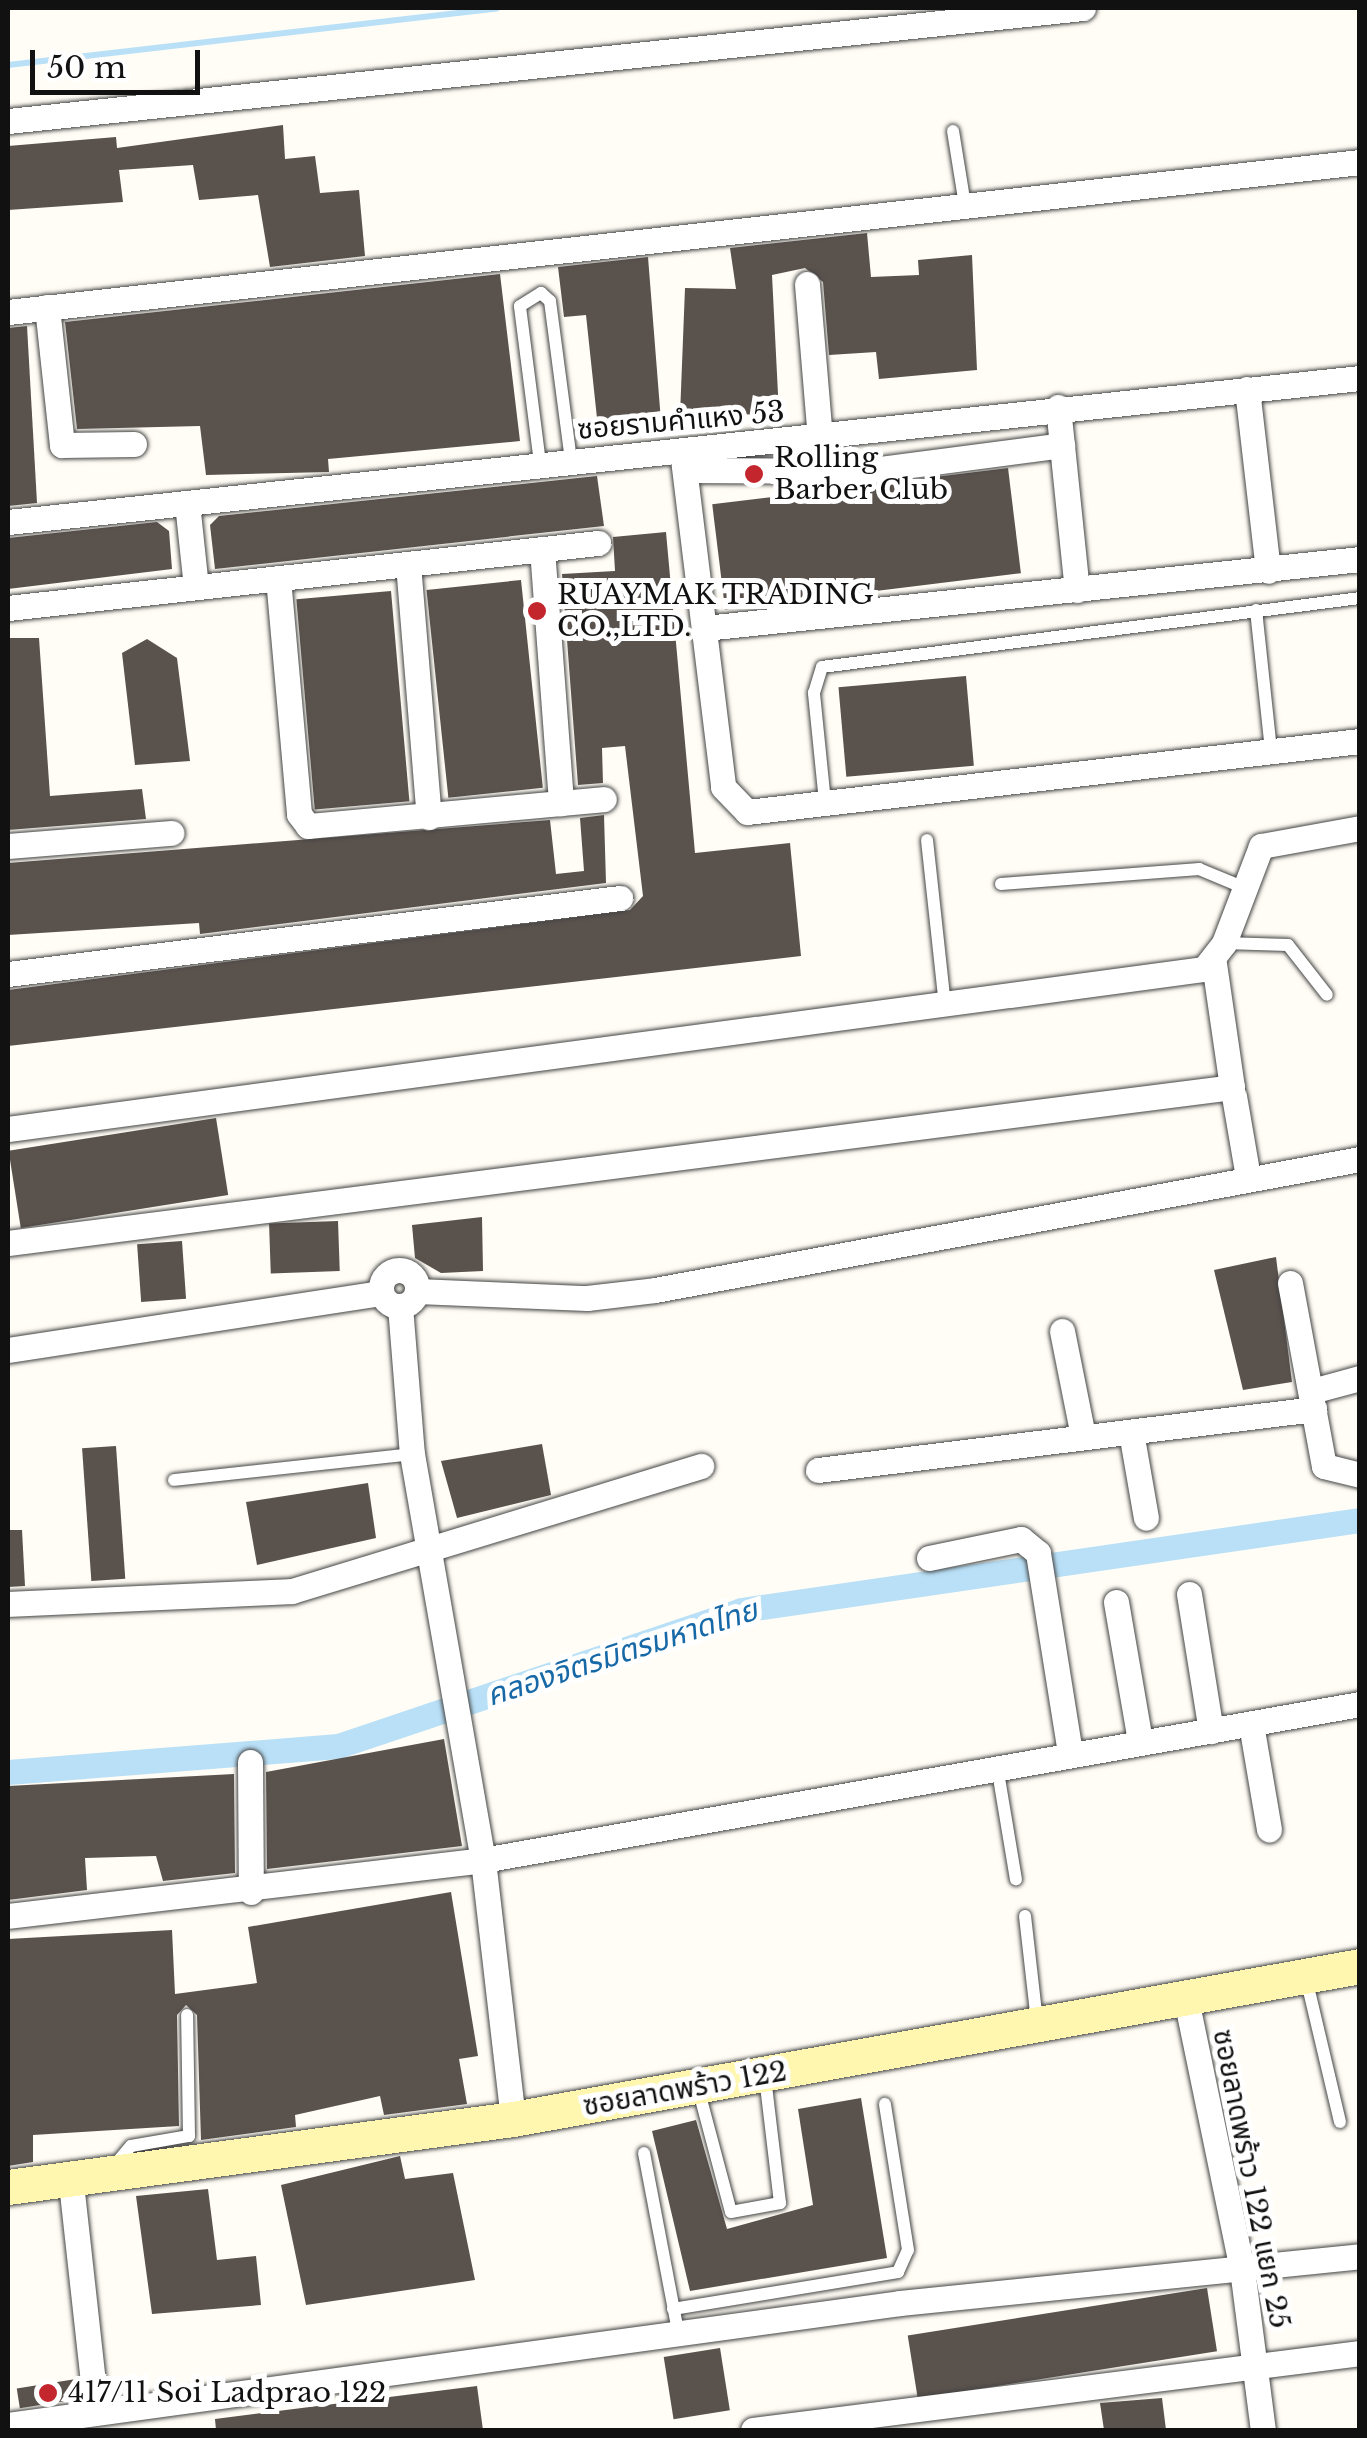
<!DOCTYPE html>
<html>
<head>
<meta charset="utf-8">
<style>
  body { margin:0 }
  #map { position:relative; width:1367px; height:2438px; overflow:hidden; background:#fffdf5; font-family:"Libre Baskerville","Noto Sans Thai",serif }
  div>[style] { position:absolute }
  .stream>* { height:6px; margin:-3px; padding:0 3px; transform-origin:3px; border-radius:3px; background:#b9e0f7 }
  .canal>* { height:25px; margin:-12.5px; padding:0 12.5px; transform-origin:12.5px; border-radius:12.5px; background:#b9e0f7 }
  .building>* { inset:0; background:#5a524d; transform-origin:0 0 }
  .roads { filter:drop-shadow(0 0 2px #444) drop-shadow(0 0 2px #444) }
  .lane>* { height:12px; margin:-6px; padding:0 6px; transform-origin:6px; border-radius:6px; background:#fff }
  .street>* { height:25px; margin:-12.5px; padding:0 12.5px; transform-origin:12.5px; border-radius:12.5px; background:#fff }
  .street>.ring { margin:-12.5px; padding:0; box-sizing:content-box; background:none; border:25px solid #fff; border-radius:50% }
  .secondary>* { height:35px; margin:-17.5px; padding:0 17.5px; transform-origin:17.5px; border-radius:17.5px; background:#fff6b0 }
  .dots>* { width:28px; height:28px; translate:-50% -50%; box-sizing:border-box; border:5px solid #fff; border-radius:50% }
  span { translate:-50% -50%; white-space:nowrap; text-align:center; line-height:1.15; -webkit-text-stroke:10px #fff; paint-order:stroke }
  .street-label { font-size:28px; color:#111 }
  .poi-label { font-size:28px; color:#111 }
  .left { translate:0 -50%; text-align:left }
  .water-label { font-size:30px; color:#1768a6; font-style:italic }
  .frame { position:absolute; inset:0; border:10px solid #111; pointer-events:none }
  .scale { position:absolute; left:30px; top:50px; width:170px; height:45px; box-sizing:border-box; border:5px solid #111; border-top:0; padding-left:12px; font-size:30px; line-height:35px; white-space:nowrap; color:#111; -webkit-text-stroke:8px #fff; paint-order:stroke }
</style>
</head>
<body>
<div id="map">
  <div class="stream">
    <i style="left:8px;top:65px;width:492px;rotate:-6.6deg"></i>
  </div>
  <div class="canal">
    <i style="left:8px;top:1772px;width:331px;rotate:-4.5deg"></i>
    <i style="left:338px;top:1746px;width:425px;rotate:-18.6deg"></i>
    <i style="left:741px;top:1610px;width:626px;rotate:-8.27deg"></i>
  </div>
  <div class="building">
    <i style="clip-path:polygon(283px 125px,285px 159px,315px 156px,320px 193px,359px 190px,365px 256px,270px 267px,258px 195px,199px 200px,193px 165px,119px 170px,123px 202px,8px 210px,8px 146px,116px 137px,117px 148px)"></i>
    <i style="clip-path:polygon(867px 233px,871px 277px,919px 275px,918px 260px,972px 255px,977px 370px,879px 379px,876px 352px,829px 355px,823px 282px,805px 268px,772px 275px,779px 414px,680px 415px,685px 288px,736px 289px,730px 248px)"></i>
    <i style="clip-path:polygon(648px 257px,662px 434px,599px 437px,586px 315px,564px 317px,558px 267px)"></i>
    <i style="clip-path:polygon(500px 274px,520px 441px,328px 459px,329px 472px,206px 475px,200px 426px,77px 429px,65px 322px)"></i>
    <i style="clip-path:polygon(27px 326px,37px 503px,8px 506px,8px 328px)"></i>
    <i style="left:1008px;top:468px;width:106px;height:298px;rotate:83deg"></i>
    <i style="clip-path:polygon(597px 476px,604px 526px,215px 569px,210px 525px,219px 516px)"></i>
    <i style="clip-path:polygon(157px 522px,169px 531px,172px 569px,8px 589px,8px 538px)"></i>
    <i style="clip-path:polygon(666px 532px,695px 853px,790px 843px,801px 956px,8px 1046px,8px 990px,630px 910px,643px 896px,625px 746px,602px 748px,603px 783px,578px 785px,562px 574px,615px 571px,613px 537px)"></i>
    <i style="left:521px;top:580px;width:209px;height:95px;rotate:84deg"></i>
    <i style="left:391px;top:591px;width:211px;height:95px;rotate:85deg"></i>
    <i style="clip-path:polygon(8px 638px,39px 638px,50px 796px,142px 789px,146px 819px,8px 830px)"></i>
    <i style="clip-path:polygon(147px 639px,177px 658px,190px 761px,135px 765px,122px 653px)"></i>
    <i style="left:966px;top:676px;width:90px;height:128px;rotate:85deg"></i>
    <i style="clip-path:polygon(604px 815px,606px 883px,200px 934px,199px 923px,8px 935px,8px 863px,550px 820px,556px 874px,584px 871px,580px 818px)"></i>
    <i style="left:216px;top:1118px;width:78px;height:210px;rotate:81deg"></i>
    <i style="clip-path:polygon(482px 1217px,483px 1271px,441px 1273px,415px 1258px,412px 1225px)"></i>
    <i style="left:338px;top:1221px;width:50px;height:69px;rotate:88deg"></i>
    <i style="left:182px;top:1241px;width:58px;height:45px;rotate:86deg"></i>
    <i style="clip-path:polygon(1276px 1257px,1292px 1382px,1243px 1390px,1214px 1270px)"></i>
    <i style="clip-path:polygon(542px 1444px,551px 1495px,457px 1518px,441px 1461px)"></i>
    <i style="left:116px;top:1446px;width:133px;height:34px;rotate:86deg"></i>
    <i style="clip-path:polygon(368px 1483px,376px 1538px,257px 1565px,246px 1502px)"></i>
    <i style="clip-path:polygon(8px 1530px,22px 1530px,25px 1586px,8px 1587px)"></i>
    <i style="clip-path:polygon(444px 1739px,462px 1846px,267px 1869px,266px 1772px)"></i>
    <i style="clip-path:polygon(234px 1774px,235px 1873px,163px 1881px,156px 1856px,85px 1858px,87px 1890px,8px 1900px,8px 1786px)"></i>
    <i style="clip-path:polygon(451px 1892px,478px 2056px,459px 2059px,467px 2104px,384px 2115px,380px 2096px,295px 2115px,296px 2127px,201px 2140px,197px 2015px,186px 2005px,177px 2015px,179px 2126px,33px 2135px,33px 2162px,8px 2166px,8px 1939px,172px 1930px,175px 1994px,257px 1983px,248px 1927px)"></i>
    <i style="clip-path:polygon(861px 2098px,887px 2258px,690px 2291px,652px 2131px,696px 2120px,727px 2229px,813px 2205px,798px 2109px)"></i>
    <i style="clip-path:polygon(400px 2156px,405px 2179px,453px 2173px,475px 2280px,306px 2305px,281px 2185px)"></i>
    <i style="clip-path:polygon(208px 2189px,217px 2260px,256px 2256px,261px 2305px,152px 2314px,136px 2196px)"></i>
    <i style="left:1207px;top:2288px;width:64px;height:303px;rotate:81deg"></i>
    <i style="left:720px;top:2348px;width:63px;height:57px;rotate:81deg"></i>
    <i style="left:76px;top:2379px;width:20px;height:60px;rotate:81deg"></i>
    <i style="clip-path:polygon(477px 2386px,483px 2430px,216px 2430px,215px 2419px)"></i>
    <i style="clip-path:polygon(1162px 2398px,1166px 2430px,1104px 2430px,1100px 2403px)"></i>
  </div>
  <div class="roads">
    <div class="lane">
      <i style="left:953px;top:131px;width:75px;rotate:80.8deg"></i>
      <i style="left:540px;top:463px;width:158px;rotate:-97.3deg"></i>
      <i style="left:520px;top:306px;width:25px;rotate:-32deg"></i>
      <i style="left:541px;top:293px;width:12px;rotate:42deg"></i>
      <i style="left:550px;top:301px;width:160px;rotate:82.5deg"></i>
      <i style="left:1256px;top:610px;width:142px;rotate:83.9deg"></i>
      <i style="left:825px;top:802px;width:110px;rotate:-95.8deg"></i>
      <i style="left:814px;top:693px;width:27px;rotate:-73deg"></i>
      <i style="left:822px;top:667px;width:542px;rotate:-7.31deg"></i>
      <i style="left:927px;top:840px;width:167px;rotate:83.8deg"></i>
      <i style="left:1001px;top:884px;width:199px;rotate:-4.3deg"></i>
      <i style="left:1199px;top:869px;width:44px;rotate:22.5deg"></i>
      <i style="left:1224px;top:943px;width:64px;rotate:1.8deg"></i>
      <i style="left:1288px;top:945px;width:63px;rotate:52deg"></i>
      <i style="left:174px;top:1480px;width:239px;rotate:-6.2deg"></i>
      <i style="left:997px;top:1766px;width:115px;rotate:80.5deg"></i>
      <i style="left:1025px;top:1916px;width:107px;rotate:83.5deg"></i>
      <i style="left:1306px;top:1978px;width:148px;rotate:76.7deg"></i>
      <i style="left:698px;top:2088px;width:128px;rotate:75.1deg"></i>
      <i style="left:731px;top:2212px;width:50px;rotate:-10.4deg"></i>
      <i style="left:780px;top:2203px;width:127px;rotate:-96.8deg"></i>
      <i style="left:644px;top:2153px;width:182px;rotate:79.2deg"></i>
      <i style="left:114px;top:2166px;width:26px;rotate:-50deg"></i>
      <i style="left:131px;top:2146px;width:59px;rotate:-9.8deg"></i>
      <i style="left:189px;top:2136px;width:121px;rotate:-90.9deg"></i>
      <i style="left:673px;top:2309px;width:228px;rotate:-9.3deg"></i>
      <i style="left:898px;top:2272px;width:24px;rotate:-66deg"></i>
      <i style="left:908px;top:2250px;width:148px;rotate:-99deg"></i>
    </div>
    <div class="street">
      <i style="left:8px;top:121px;width:1081px;rotate:-6deg"></i>
      <i style="left:807px;top:284px;width:156px;rotate:85.2deg"></i>
      <i style="left:47px;top:307px;width:139px;rotate:83.8deg"></i>
      <i style="left:62px;top:445px;width:72px;rotate:-0.8deg"></i>
      <i style="left:8px;top:312px;width:1360px;rotate:-6.33deg"></i>
      <i style="left:1247px;top:389px;width:183px;rotate:83.4deg"></i>
      <i style="left:1058px;top:407px;width:184px;rotate:84.1deg"></i>
      <i style="left:682px;top:451px;width:338px;rotate:83deg"></i>
      <i style="left:723px;top:787px;width:35px;rotate:46deg"></i>
      <i style="left:747px;top:812px;width:617px;rotate:-6.61deg"></i>
      <i style="left:685px;top:470px;width:180px;rotate:0.3deg"></i>
      <i style="left:865px;top:471px;width:199px;rotate:-7.5deg"></i>
      <i style="left:187px;top:503px;width:84px;rotate:83.9deg"></i>
      <i style="left:8px;top:522px;width:1360px;rotate:-6.08deg"></i>
      <i style="left:542px;top:549px;width:255px;rotate:85.7deg"></i>
      <i style="left:408px;top:564px;width:254px;rotate:85.3deg"></i>
      <i style="left:278px;top:578px;width:237px;rotate:84.9deg"></i>
      <i style="left:299px;top:814px;width:15px;rotate:53deg"></i>
      <i style="left:308px;top:826px;width:297px;rotate:-5.2deg"></i>
      <i style="left:8px;top:608px;width:594px;rotate:-6.29deg"></i>
      <i style="left:705px;top:628px;width:659px;rotate:-6.01deg"></i>
      <i style="left:8px;top:846px;width:164px;rotate:-4.6deg"></i>
      <i style="left:8px;top:974px;width:617px;rotate:-7.08deg"></i>
      <i style="left:1234px;top:1096px;width:82px;rotate:80.2deg"></i>
      <i style="left:8px;top:1129px;width:1207px;rotate:-7.62deg"></i>
      <i style="left:1204px;top:969px;width:33px;rotate:-52deg"></i>
      <i style="left:1224px;top:943px;width:104px;rotate:-69.1deg"></i>
      <i style="left:1261px;top:846px;width:101px;rotate:-10.3deg"></i>
      <i style="left:8px;top:1243px;width:1234px;rotate:-7.26deg"></i>
      <i style="left:1232px;top:1087px;width:125px;rotate:-98.3deg"></i>
      <i class="ring" style="left:381px;top:1270px;width:11px;height:11px"></i>
      <i style="left:1290px;top:1283px;width:186px;rotate:79.5deg"></i>
      <i style="left:1324px;top:1466px;width:37px;rotate:14deg"></i>
      <i style="left:417px;top:1291px;width:170px;rotate:2.4deg"></i>
      <i style="left:587px;top:1298px;width:68px;rotate:-6.7deg"></i>
      <i style="left:655px;top:1290px;width:717px;rotate:-10.53deg"></i>
      <i style="left:400px;top:1306px;width:148px;rotate:85.4deg"></i>
      <i style="left:412px;top:1454px;width:412px;rotate:80.1deg"></i>
      <i style="left:483px;top:1860px;width:261px;rotate:83.4deg"></i>
      <i style="left:1062px;top:1331px;width:102px;rotate:78.7deg"></i>
      <i style="left:8px;top:1350px;width:377px;rotate:-8.7deg"></i>
      <i style="left:1312px;top:1391px;width:50px;rotate:-15.2deg"></i>
      <i style="left:1131px;top:1432px;width:87px;rotate:80.1deg"></i>
      <i style="left:818px;top:1470px;width:500px;rotate:-7deg"></i>
      <i style="left:929px;top:1558px;width:94px;rotate:-11.7deg"></i>
      <i style="left:1021px;top:1539px;width:22px;rotate:39deg"></i>
      <i style="left:1038px;top:1553px;width:203px;rotate:80.9deg"></i>
      <i style="left:1189px;top:1594px;width:139px;rotate:80.9deg"></i>
      <i style="left:1116px;top:1602px;width:141px;rotate:80.2deg"></i>
      <i style="left:8px;top:1604px;width:284px;rotate:-2.6deg"></i>
      <i style="left:292px;top:1591px;width:428px;rotate:-17deg"></i>
      <i style="left:1251px;top:1724px;width:107px;rotate:80.3deg"></i>
      <i style="left:250px;top:1762px;width:130px;rotate:89.6deg"></i>
      <i style="left:8px;top:1916px;width:478px;rotate:-6.7deg"></i>
      <i style="left:483px;top:1860px;width:891px;rotate:-10.09deg"></i>
      <i style="left:1186px;top:1999px;width:276px;rotate:78.3deg"></i>
      <i style="left:1242px;top:2269px;width:162px;rotate:82.6deg"></i>
      <i style="left:71px;top:2183px;width:217px;rotate:83.7deg"></i>
      <i style="left:8px;top:2425px;width:900px;rotate:-7.79deg"></i>
      <i style="left:900px;top:2303px;width:462px;rotate:-5.8deg"></i>
      <i style="left:753px;top:2430px;width:612px;rotate:-7.23deg"></i>
    </div>
    <div class="secondary">
      <i style="left:8px;top:2187px;width:510px;rotate:-7.67deg"></i>
      <i style="left:513px;top:2119px;width:861px;rotate:-10.24deg"></i>
    </div>
  </div>
  <div class="dots">
    <i style="left:754px;top:474px;background:#c4262e"></i>
    <i style="left:537px;top:611px;background:#c4262e"></i>
    <i style="left:48px;top:2393px;background:#c4262e"></i>
  </div>
  <div class="street-label">
    <span style="left:681px;top:421px;rotate:-5deg">ซอยรามคำแหง 53</span>
    <span style="left:685px;top:2089px;rotate:-10deg">ซอยลาดพร้าว 122</span>
    <span style="left:1251px;top:2179px;rotate:79deg">ซอยลาดพร้าว 122 แยก 25</span>
  </div>
  <div class="poi-label">
    <span class="left" style="left:774px;top:474px">Rolling<br>Barber Club</span>
    <span class="left" style="left:557px;top:611px">RUAYMAK TRADING<br>CO.,LTD.</span>
    <span class="left" style="left:68px;top:2393px">417/11 Soi Ladprao 122</span>
  </div>
  <div class="water-label">
    <span style="left:622px;top:1653px;rotate:-18deg">คลองจิตรมิตรมหาดไทย</span>
  </div>
  <div class="frame"></div>
  <div class="scale">50 m</div>
</div>
</body>
</html>
